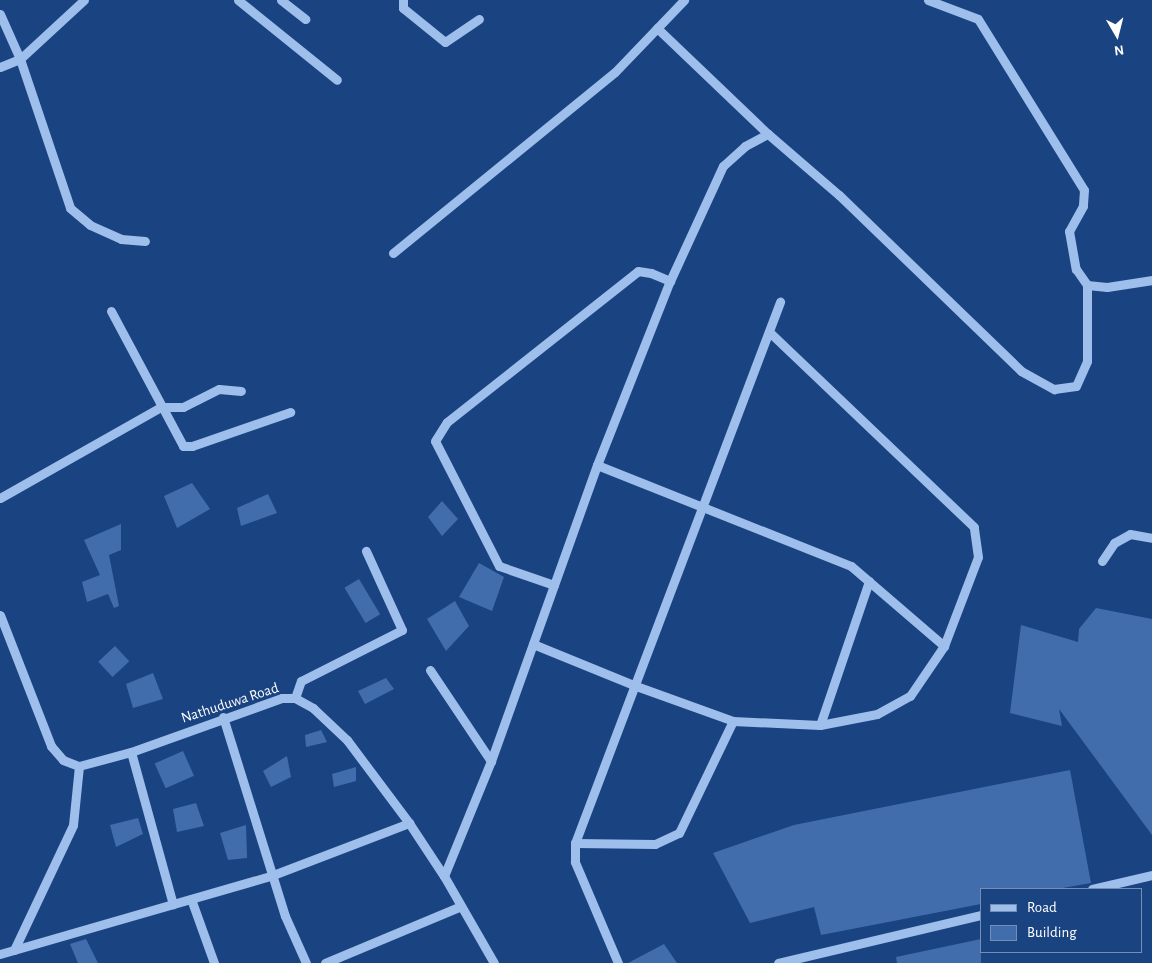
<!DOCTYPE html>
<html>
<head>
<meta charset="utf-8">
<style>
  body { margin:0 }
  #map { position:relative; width:1152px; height:963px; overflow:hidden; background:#1a4382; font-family:"Alegreya Sans",sans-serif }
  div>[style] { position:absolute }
  .building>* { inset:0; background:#426dac; transform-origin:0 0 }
  .minor>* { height:9px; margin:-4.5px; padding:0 4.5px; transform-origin:4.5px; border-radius:4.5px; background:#9ebeeb }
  span { translate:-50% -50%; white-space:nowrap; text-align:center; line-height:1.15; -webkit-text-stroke:4.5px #1a4382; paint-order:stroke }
  .street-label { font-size:15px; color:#fff }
  .legend { position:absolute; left:980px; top:888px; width:162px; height:65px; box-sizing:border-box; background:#1a4382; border:1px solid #768eb4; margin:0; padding:6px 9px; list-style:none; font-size:15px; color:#fff }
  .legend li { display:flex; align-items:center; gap:10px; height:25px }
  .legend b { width:25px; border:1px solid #768eb4 }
  .north { position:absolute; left:1092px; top:10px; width:50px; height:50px; -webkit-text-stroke:4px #1a4382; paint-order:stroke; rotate:172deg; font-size:14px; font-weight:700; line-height:20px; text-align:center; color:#fff }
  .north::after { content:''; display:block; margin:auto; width:18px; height:22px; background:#fff; clip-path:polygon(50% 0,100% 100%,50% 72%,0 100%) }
</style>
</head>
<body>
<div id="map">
  <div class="building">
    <i style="clip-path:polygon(192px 483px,210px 509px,177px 528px,164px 496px)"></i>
    <i style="clip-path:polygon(268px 494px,277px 513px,241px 526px,237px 508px)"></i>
    <i style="clip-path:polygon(442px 501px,458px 519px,442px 536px,428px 517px)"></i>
    <i style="clip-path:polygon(121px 524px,121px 550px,109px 555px,119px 606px,114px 608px,108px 594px,87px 602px,82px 582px,100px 575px,84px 540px)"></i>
    <i style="clip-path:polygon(479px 563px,504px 577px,492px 611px,459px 597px)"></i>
    <i style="left:359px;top:579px;width:41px;height:17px;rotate:59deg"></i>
    <i style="clip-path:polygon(455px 601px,469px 626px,446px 651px,427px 619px)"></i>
    <i style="clip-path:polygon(1096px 608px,1152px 619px,1152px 835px,1059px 709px,1062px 726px,1010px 713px,1021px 625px,1078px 642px,1079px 629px)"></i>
    <i style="left:115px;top:646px;width:21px;height:23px;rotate:47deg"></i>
    <i style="clip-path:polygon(153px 673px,163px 699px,133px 708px,126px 684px)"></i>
    <i style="clip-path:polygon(386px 678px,394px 689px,365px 704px,358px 691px)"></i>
    <i style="clip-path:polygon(321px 730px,327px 742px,306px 747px,305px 735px)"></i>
    <i style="left:183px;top:751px;width:27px;height:31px;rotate:66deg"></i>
    <i style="clip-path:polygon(287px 756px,291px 777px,271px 787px,263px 771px)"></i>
    <i style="clip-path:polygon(356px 767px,356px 781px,334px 787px,332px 774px)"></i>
    <i style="clip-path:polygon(1070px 770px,1091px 883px,1057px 889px,981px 889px,981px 904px,821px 935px,814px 907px,750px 923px,713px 853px,794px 825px)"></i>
    <i style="clip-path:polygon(196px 803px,204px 826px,177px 832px,173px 809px)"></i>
    <i style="clip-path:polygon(138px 818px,143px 834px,116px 847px,110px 825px)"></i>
    <i style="clip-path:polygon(246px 825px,247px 858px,228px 860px,220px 833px)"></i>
    <i style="clip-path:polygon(86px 939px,98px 963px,78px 963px,70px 944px)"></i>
    <i style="clip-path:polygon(981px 939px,981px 963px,897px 963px,896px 957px)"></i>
    <i style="clip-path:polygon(664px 944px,677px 963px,628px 963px)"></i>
  </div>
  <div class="minor">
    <i style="left:238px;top:0;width:127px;rotate:38.9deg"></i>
    <i style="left:281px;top:0;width:31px;rotate:38deg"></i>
    <i style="left:403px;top:0;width:8px;rotate:90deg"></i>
    <i style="left:403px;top:8px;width:54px;rotate:39deg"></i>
    <i style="left:445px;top:42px;width:41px;rotate:-34.1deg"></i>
    <i style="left:928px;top:0;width:53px;rotate:20.8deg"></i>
    <i style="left:978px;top:19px;width:201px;rotate:58.2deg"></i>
    <i style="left:1084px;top:190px;width:16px;rotate:94deg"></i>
    <i style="left:1083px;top:206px;width:29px;rotate:119deg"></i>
    <i style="left:1069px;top:231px;width:39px;rotate:80deg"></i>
    <i style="left:1076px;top:269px;width:19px;rotate:55deg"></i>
    <i style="left:1087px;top:285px;width:20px;rotate:6deg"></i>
    <i style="left:1107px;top:287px;width:46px;rotate:-8.8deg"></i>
    <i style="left:0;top:14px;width:49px;rotate:66deg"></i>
    <i style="left:20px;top:59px;width:157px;rotate:71.4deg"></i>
    <i style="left:70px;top:208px;width:26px;rotate:40deg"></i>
    <i style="left:90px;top:225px;width:34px;rotate:24deg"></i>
    <i style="left:121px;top:239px;width:24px;rotate:5deg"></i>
    <i style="left:657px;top:28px;width:153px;rotate:43.7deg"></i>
    <i style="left:768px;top:134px;width:94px;rotate:40.7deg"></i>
    <i style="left:839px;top:195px;width:253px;rotate:44deg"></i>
    <i style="left:1021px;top:371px;width:38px;rotate:29deg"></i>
    <i style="left:1054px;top:389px;width:22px;rotate:-8deg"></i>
    <i style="left:1076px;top:386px;width:27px;rotate:-66deg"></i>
    <i style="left:1087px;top:361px;width:76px;rotate:-90deg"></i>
    <i style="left:0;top:67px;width:22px;rotate:-22deg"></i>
    <i style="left:20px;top:59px;width:87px;rotate:-42.7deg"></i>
    <i style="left:393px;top:253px;width:286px;rotate:-39.2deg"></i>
    <i style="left:615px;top:72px;width:100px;rotate:-46.2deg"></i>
    <i style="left:111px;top:311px;width:153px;rotate:61.9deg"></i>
    <i style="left:183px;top:446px;width:9px"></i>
    <i style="left:192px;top:446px;width:104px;rotate:-19.1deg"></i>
    <i style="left:597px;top:465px;width:273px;rotate:21.7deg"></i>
    <i style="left:851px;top:566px;width:123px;rotate:40.7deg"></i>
    <i style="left:0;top:498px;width:185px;rotate:-29.5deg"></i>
    <i style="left:161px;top:407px;width:22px"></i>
    <i style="left:183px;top:407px;width:40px;rotate:-26.6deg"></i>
    <i style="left:219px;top:389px;width:22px;rotate:5deg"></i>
    <i style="left:1102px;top:561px;width:22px;rotate:-56deg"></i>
    <i style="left:1114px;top:543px;width:18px;rotate:-29deg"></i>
    <i style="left:1130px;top:534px;width:22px;rotate:10deg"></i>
    <i style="left:554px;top:585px;width:58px;rotate:-160.9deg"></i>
    <i style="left:499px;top:566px;width:140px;rotate:-117.1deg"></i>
    <i style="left:435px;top:441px;width:22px;rotate:-58deg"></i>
    <i style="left:447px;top:422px;width:243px;rotate:-38.3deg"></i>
    <i style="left:638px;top:271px;width:13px;rotate:9deg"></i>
    <i style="left:651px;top:273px;width:21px;rotate:23deg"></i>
    <i style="left:0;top:615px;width:141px;rotate:68.7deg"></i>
    <i style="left:51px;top:746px;width:18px;rotate:49deg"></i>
    <i style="left:63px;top:760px;width:17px;rotate:21deg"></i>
    <i style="left:79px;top:766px;width:54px;rotate:-15.1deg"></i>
    <i style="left:131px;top:752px;width:160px;rotate:-19.7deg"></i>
    <i style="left:282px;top:698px;width:13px"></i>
    <i style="left:295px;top:698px;width:21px;rotate:29deg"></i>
    <i style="left:313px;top:708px;width:47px;rotate:43.3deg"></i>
    <i style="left:347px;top:740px;width:104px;rotate:53.2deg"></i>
    <i style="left:409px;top:823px;width:64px;rotate:56.6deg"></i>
    <i style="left:444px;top:876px;width:100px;rotate:60.1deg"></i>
    <i style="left:533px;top:644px;width:111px;rotate:22.2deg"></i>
    <i style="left:636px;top:686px;width:103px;rotate:19.8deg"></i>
    <i style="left:733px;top:721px;width:87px;rotate:2.6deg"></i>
    <i style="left:820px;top:725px;width:58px;rotate:-10.9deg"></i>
    <i style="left:877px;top:714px;width:38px;rotate:-29deg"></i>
    <i style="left:910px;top:696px;width:60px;rotate:-55.8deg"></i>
    <i style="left:944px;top:646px;width:95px;rotate:-69.1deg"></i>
    <i style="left:978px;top:557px;width:30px;rotate:-98deg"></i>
    <i style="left:974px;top:527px;width:283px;rotate:-136.4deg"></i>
    <i style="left:430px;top:670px;width:110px;rotate:56.2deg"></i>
    <i style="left:295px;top:698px;width:18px;rotate:-71deg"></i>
    <i style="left:301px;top:681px;width:113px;rotate:-26.8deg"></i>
    <i style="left:402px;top:630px;width:87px;rotate:-114.5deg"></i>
    <i style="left:223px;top:717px;width:208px;rotate:72.7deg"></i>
    <i style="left:285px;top:916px;width:51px;rotate:65.9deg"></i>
    <i style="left:820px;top:725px;width:152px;rotate:-71.2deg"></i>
    <i style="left:131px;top:752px;width:158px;rotate:74.6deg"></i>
    <i style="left:575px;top:843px;width:80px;rotate:0.7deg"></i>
    <i style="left:655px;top:844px;width:26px;rotate:-25deg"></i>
    <i style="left:679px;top:833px;width:124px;rotate:-64.3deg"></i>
    <i style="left:444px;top:876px;width:124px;rotate:-67.8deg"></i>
    <i style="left:491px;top:761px;width:314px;rotate:-70.3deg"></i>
    <i style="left:597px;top:465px;width:198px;rotate:-68.4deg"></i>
    <i style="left:670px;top:281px;width:127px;rotate:-65.3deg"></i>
    <i style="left:723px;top:166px;width:30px;rotate:-42deg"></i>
    <i style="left:745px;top:146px;width:26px;rotate:-28deg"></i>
    <i style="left:1092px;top:889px;width:62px;rotate:-13.1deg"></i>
    <i style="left:191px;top:899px;width:68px;rotate:70.2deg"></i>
    <i style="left:14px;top:950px;width:138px;rotate:-64.7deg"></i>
    <i style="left:73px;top:825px;width:59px;rotate:-84.2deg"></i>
    <i style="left:0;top:954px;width:284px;rotate:-16.1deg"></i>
    <i style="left:273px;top:875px;width:146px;rotate:-20.9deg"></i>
    <i style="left:325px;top:963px;width:147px;rotate:-22.7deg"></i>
    <i style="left:618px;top:963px;width:110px;rotate:-113.1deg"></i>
    <i style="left:575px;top:862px;width:19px;rotate:-90deg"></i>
    <i style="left:575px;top:843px;width:579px;rotate:-69.25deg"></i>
    <i style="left:778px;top:963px;width:209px;rotate:-13.3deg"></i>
  </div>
  <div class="street-label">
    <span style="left:230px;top:703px;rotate:-18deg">Nathuduwa Road</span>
  </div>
  <ul class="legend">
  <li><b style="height:6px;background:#9ebeeb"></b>Road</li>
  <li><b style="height:14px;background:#426dac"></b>Building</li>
  </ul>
  <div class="north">N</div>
</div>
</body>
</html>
